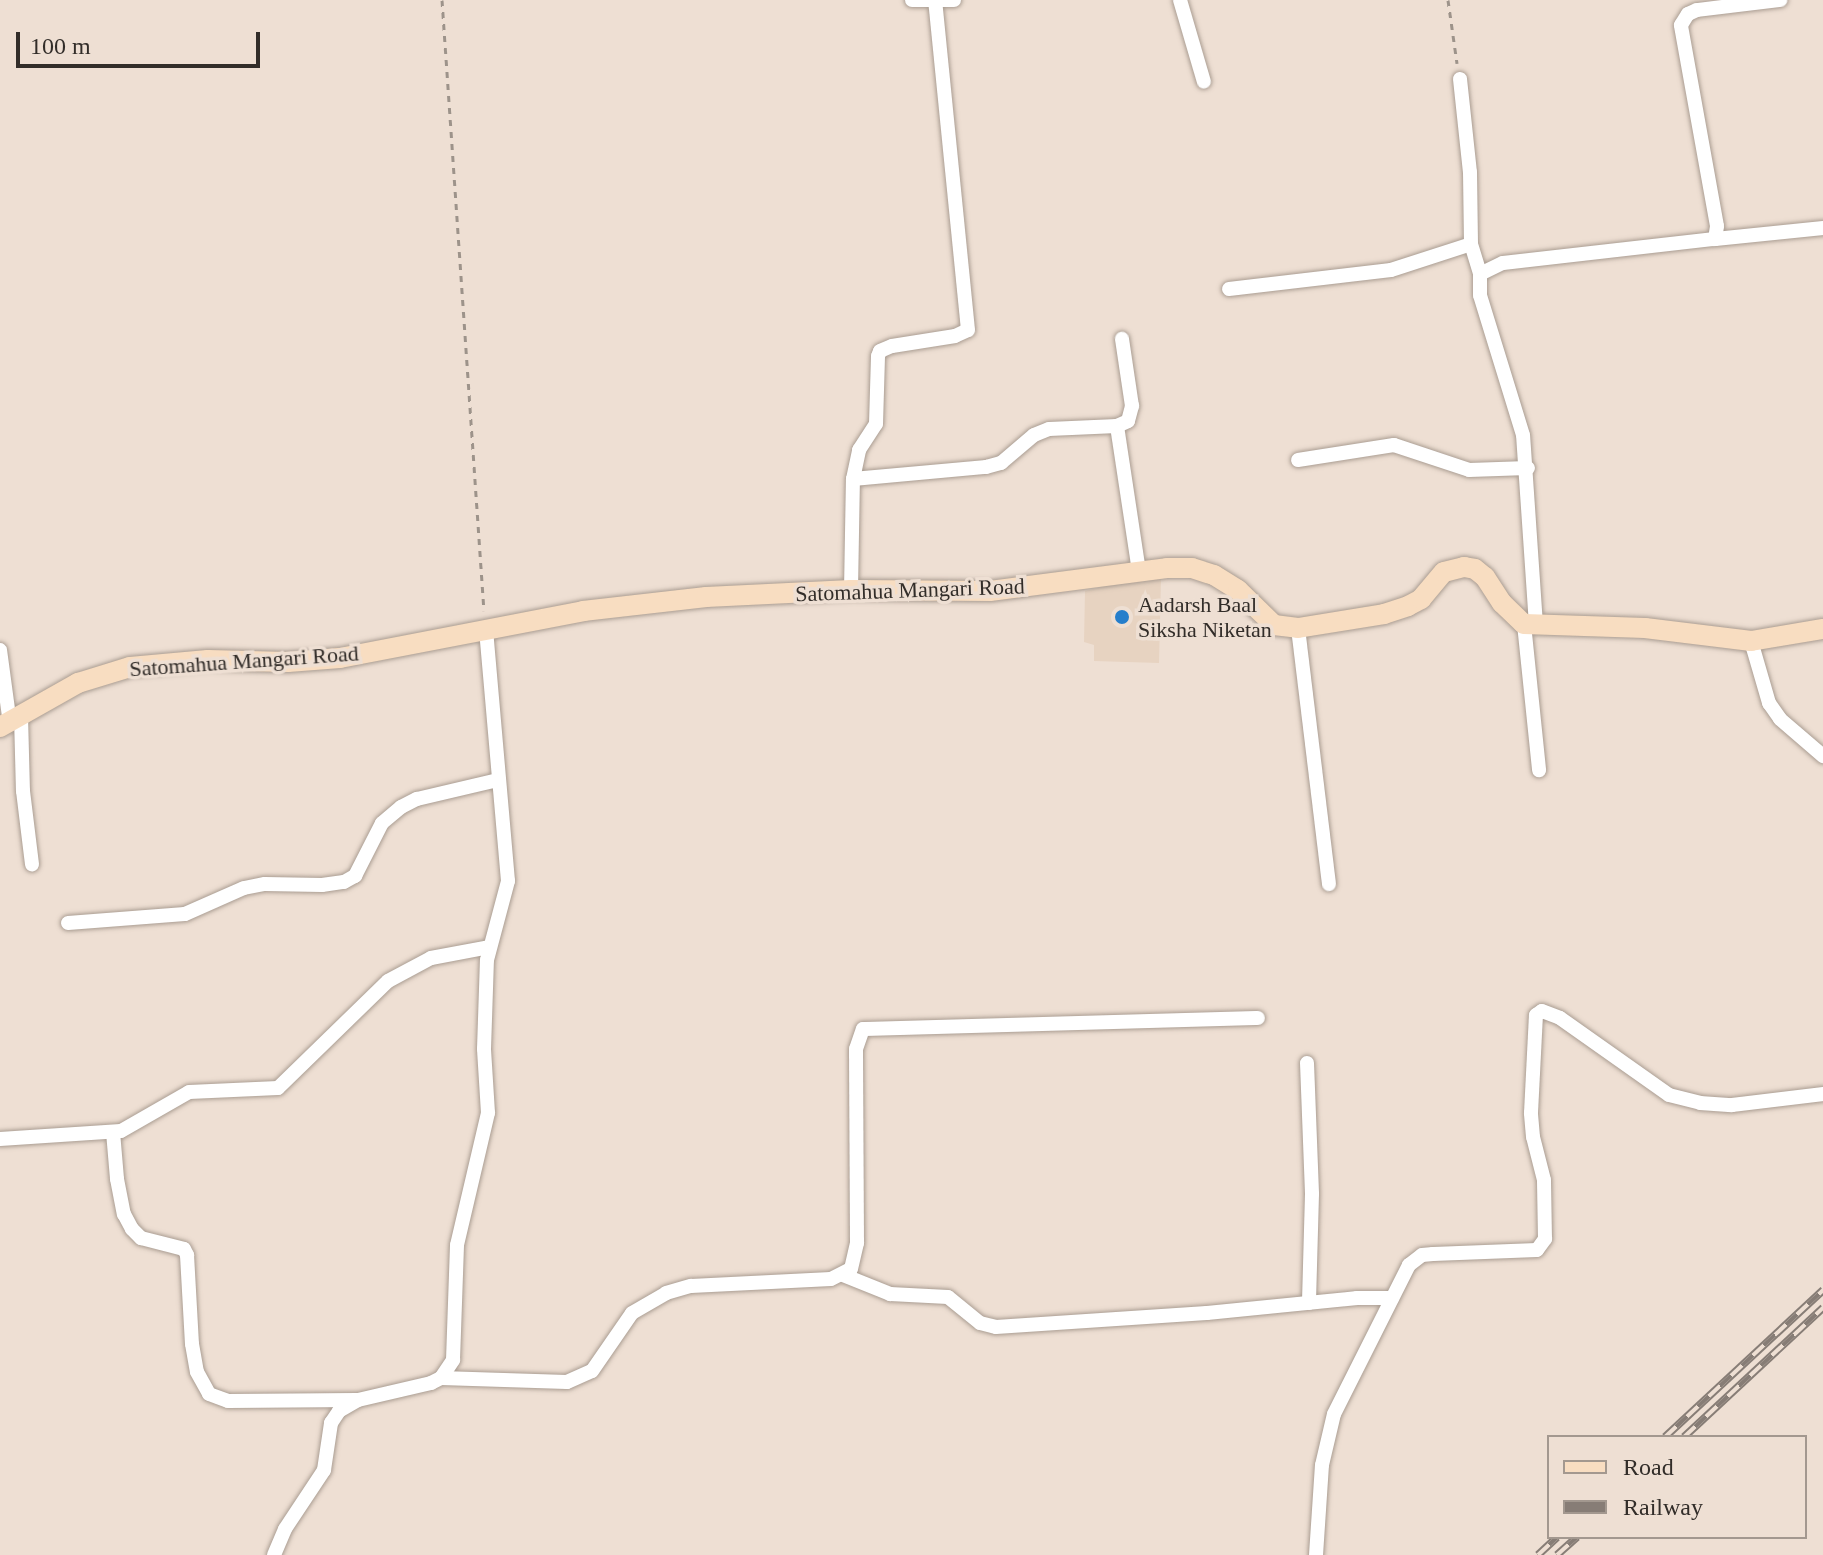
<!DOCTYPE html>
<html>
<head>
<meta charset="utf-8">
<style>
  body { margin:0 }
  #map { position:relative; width:1823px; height:1555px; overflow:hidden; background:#eedfd3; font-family:"Times New Roman",serif }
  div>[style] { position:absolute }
  .built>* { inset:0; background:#e7d3c1 }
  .path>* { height:3px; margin-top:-1.5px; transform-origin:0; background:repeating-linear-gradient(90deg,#9d938a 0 6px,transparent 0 12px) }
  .roads { filter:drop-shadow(0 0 2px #aa9d92) drop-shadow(0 0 2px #aa9d92) }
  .street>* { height:14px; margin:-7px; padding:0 7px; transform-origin:7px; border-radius:7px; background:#fff }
  .secondary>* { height:20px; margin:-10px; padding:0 10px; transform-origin:10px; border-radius:10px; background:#f8ddc1 }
  .rail>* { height:8px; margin-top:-4px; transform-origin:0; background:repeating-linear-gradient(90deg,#eedfd3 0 15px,#877d76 0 30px); box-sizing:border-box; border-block:2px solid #877d76 }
  .dots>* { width:22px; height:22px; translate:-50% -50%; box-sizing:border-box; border:4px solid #eedfd3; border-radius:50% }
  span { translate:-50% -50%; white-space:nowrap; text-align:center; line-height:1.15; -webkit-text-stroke:7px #eedfd3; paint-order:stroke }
  .street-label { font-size:22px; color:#322d29 }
  .poi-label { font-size:22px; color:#322d29 }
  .left { translate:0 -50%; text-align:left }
  .legend { position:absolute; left:1547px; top:1435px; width:260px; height:104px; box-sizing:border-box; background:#eedfd3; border:2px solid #a3988f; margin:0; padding:10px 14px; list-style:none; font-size:24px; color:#322d29 }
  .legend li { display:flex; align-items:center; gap:16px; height:40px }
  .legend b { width:40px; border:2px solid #a3988f }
  .scale { position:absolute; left:16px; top:32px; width:244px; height:36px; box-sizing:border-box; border:4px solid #322d29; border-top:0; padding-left:10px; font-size:24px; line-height:28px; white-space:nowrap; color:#322d29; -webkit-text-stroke:6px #eedfd3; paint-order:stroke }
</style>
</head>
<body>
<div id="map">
  <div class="built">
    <i style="clip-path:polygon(1137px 578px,1161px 579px,1159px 663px,1094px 661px,1094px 645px,1084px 642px,1085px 591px)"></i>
  </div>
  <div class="path">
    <i style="left:442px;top:0;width:612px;rotate:86.07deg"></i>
    <i style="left:1448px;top:0;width:64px;rotate:81.9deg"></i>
  </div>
  <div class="roads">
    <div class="street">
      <i style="left:912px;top:0;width:42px"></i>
      <i style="left:1180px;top:0;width:85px;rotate:73.7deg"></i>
      <i style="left:1460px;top:79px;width:94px;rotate:83.9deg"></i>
      <i style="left:1470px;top:172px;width:72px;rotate:89.2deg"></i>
      <i style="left:1471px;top:244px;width:31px;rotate:73deg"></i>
      <i style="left:1715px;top:239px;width:109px;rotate:-5.8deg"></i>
      <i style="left:1229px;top:289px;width:163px;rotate:-6.7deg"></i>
      <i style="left:1391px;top:270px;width:84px;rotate:-18deg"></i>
      <i style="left:1117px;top:426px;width:148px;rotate:81.4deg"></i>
      <i style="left:1298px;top:460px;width:97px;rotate:-8.9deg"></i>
      <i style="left:1394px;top:445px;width:79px;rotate:18.4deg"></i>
      <i style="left:1469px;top:470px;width:59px;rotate:-1.9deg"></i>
      <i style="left:853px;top:479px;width:134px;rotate:-5.2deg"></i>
      <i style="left:986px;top:467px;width:16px;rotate:-15deg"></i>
      <i style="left:1001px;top:463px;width:43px;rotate:-40.3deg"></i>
      <i style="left:1034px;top:435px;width:16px;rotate:-22deg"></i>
      <i style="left:1049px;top:429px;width:68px;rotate:-2.5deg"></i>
      <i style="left:1117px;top:426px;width:12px;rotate:-24deg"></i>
      <i style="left:1128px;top:421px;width:16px;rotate:-75deg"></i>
      <i style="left:1132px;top:406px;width:68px;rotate:-98.5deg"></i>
      <i style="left:851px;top:590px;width:111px;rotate:-89deg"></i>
      <i style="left:853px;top:479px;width:30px;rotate:-78deg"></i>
      <i style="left:859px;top:450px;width:31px;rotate:-57deg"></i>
      <i style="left:876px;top:424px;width:68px;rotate:-88.3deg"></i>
      <i style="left:878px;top:356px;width:5px;rotate:-68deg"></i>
      <i style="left:880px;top:351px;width:13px;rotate:-23deg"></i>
      <i style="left:892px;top:346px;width:64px;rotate:-9deg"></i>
      <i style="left:955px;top:336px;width:14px;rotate:-25deg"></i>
      <i style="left:968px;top:330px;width:330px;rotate:-95.7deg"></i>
      <i style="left:1524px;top:624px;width:147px;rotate:84.1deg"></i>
      <i style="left:1536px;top:625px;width:190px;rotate:-93.9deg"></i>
      <i style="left:1523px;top:435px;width:146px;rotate:-107.1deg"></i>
      <i style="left:1480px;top:295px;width:21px;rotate:-90deg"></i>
      <i style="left:1480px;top:274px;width:25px;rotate:-26deg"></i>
      <i style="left:1503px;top:263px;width:213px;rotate:-6.5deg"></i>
      <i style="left:1715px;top:239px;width:13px;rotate:-81deg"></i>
      <i style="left:1717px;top:226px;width:204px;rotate:-100.2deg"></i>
      <i style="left:1681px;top:25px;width:13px;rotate:-58deg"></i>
      <i style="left:1688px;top:14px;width:10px;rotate:-24deg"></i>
      <i style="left:1697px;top:10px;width:84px;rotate:-6.9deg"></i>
      <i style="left:1298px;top:628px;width:258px;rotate:83.1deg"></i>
      <i style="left:1751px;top:641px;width:65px;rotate:73.8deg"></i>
      <i style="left:1769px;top:703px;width:19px;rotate:55deg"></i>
      <i style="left:1780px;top:719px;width:57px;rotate:40.7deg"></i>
      <i style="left:0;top:650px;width:75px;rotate:82.3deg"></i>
      <i style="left:21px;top:716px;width:75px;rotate:88.5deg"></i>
      <i style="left:23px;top:791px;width:74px;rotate:83deg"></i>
      <i style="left:68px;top:923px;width:117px;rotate:-4.4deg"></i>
      <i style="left:185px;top:914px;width:64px;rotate:-23.8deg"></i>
      <i style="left:244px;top:888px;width:21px;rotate:-11deg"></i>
      <i style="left:265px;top:884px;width:57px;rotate:1deg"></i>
      <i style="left:322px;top:885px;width:22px;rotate:-8deg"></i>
      <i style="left:344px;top:882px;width:13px;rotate:-29deg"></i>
      <i style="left:355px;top:876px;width:59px;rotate:-63deg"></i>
      <i style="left:382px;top:823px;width:25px;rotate:-40deg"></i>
      <i style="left:401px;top:807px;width:18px;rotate:-27deg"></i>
      <i style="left:417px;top:799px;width:83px;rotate:-13.2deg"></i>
      <i style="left:1307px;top:1063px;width:131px;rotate:87.8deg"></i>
      <i style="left:1312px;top:1194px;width:109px;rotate:91.6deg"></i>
      <i style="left:113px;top:1132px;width:47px;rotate:85.1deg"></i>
      <i style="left:117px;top:1179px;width:36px;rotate:79deg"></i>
      <i style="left:124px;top:1214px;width:17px;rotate:62deg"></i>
      <i style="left:132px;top:1229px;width:13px;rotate:45deg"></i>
      <i style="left:141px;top:1238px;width:44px;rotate:14.3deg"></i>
      <i style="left:184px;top:1249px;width:7px;rotate:63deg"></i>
      <i style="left:187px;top:1255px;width:89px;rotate:86.8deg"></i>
      <i style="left:192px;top:1344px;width:28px;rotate:80deg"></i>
      <i style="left:197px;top:1372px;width:25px;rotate:61deg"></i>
      <i style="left:209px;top:1394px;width:20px;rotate:20deg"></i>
      <i style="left:228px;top:1401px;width:129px;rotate:-0.4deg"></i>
      <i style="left:0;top:1139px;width:121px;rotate:-3.8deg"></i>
      <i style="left:121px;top:1131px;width:78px;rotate:-29.8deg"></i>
      <i style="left:189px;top:1092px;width:89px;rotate:-2.6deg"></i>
      <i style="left:278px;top:1088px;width:153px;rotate:-44.2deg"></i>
      <i style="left:388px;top:981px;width:49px;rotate:-28.1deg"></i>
      <i style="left:431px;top:958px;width:59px;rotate:-10.7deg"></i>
      <i style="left:843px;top:1275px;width:51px;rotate:22deg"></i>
      <i style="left:890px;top:1294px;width:58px;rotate:3deg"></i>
      <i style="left:948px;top:1297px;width:41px;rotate:39.1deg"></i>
      <i style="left:980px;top:1323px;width:16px;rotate:14deg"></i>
      <i style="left:996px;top:1327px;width:211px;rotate:-3.8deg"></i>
      <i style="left:1207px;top:1313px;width:151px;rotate:-5.7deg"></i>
      <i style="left:1357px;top:1298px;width:35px"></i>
      <i style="left:441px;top:1378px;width:126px;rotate:1.8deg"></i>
      <i style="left:567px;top:1382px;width:27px;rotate:-24deg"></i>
      <i style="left:592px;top:1371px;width:70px;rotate:-55.4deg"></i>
      <i style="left:632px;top:1313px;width:39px;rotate:-30deg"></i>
      <i style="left:666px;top:1293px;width:26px;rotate:-16deg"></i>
      <i style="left:691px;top:1286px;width:140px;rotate:-2.9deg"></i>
      <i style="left:831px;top:1279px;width:22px;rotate:-27deg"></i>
      <i style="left:851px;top:1269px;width:27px;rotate:-77deg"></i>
      <i style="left:857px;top:1243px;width:194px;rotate:-90.3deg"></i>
      <i style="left:856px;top:1049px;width:21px;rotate:-71deg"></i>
      <i style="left:863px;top:1029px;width:395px;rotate:-1.6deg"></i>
      <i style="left:274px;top:1555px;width:28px;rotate:-67deg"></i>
      <i style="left:285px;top:1529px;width:71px;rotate:-56.5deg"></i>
      <i style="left:324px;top:1470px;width:48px;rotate:-81.5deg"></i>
      <i style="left:331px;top:1423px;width:14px;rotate:-56deg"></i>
      <i style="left:339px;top:1411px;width:22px;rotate:-30deg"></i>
      <i style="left:358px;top:1400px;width:75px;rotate:-13.1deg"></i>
      <i style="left:431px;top:1383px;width:11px;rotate:-27deg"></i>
      <i style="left:441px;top:1378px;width:22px;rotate:-56deg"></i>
      <i style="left:453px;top:1360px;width:115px;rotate:-88deg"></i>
      <i style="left:457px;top:1245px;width:136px;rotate:-76.8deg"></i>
      <i style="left:488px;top:1113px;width:64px;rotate:-93.6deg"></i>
      <i style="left:484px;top:1049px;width:89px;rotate:-88.1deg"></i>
      <i style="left:487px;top:960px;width:82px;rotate:-75.1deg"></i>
      <i style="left:508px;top:881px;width:250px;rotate:-95deg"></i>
      <i style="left:1316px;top:1555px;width:90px;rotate:-86.2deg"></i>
      <i style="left:1322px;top:1465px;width:52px;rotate:-76.8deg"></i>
      <i style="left:1334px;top:1414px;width:167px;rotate:-63.3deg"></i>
      <i style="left:1409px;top:1265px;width:16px;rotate:-38deg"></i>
      <i style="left:1422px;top:1255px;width:11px;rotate:-5deg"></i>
      <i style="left:1433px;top:1254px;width:104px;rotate:-2.2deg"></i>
      <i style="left:1537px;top:1250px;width:14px;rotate:-54deg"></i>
      <i style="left:1545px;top:1239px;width:59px;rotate:-91deg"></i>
      <i style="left:1544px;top:1180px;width:44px;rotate:-104.3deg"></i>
      <i style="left:1533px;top:1137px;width:24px;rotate:-95deg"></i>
      <i style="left:1531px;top:1113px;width:98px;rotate:-87.1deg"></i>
      <i style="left:1536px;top:1015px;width:7px;rotate:-34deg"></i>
      <i style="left:1542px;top:1011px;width:19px;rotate:21deg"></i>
      <i style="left:1560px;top:1018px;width:133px;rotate:35.2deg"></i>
      <i style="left:1669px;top:1095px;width:32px;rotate:14deg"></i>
      <i style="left:1700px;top:1103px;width:32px;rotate:4deg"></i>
      <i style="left:1732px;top:1105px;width:92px;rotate:-6.9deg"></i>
    </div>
    <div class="secondary">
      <i style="left:0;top:727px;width:90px;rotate:-29.4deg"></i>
      <i style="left:78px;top:683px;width:54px;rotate:-17.1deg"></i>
      <i style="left:130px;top:667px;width:78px;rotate:-5.1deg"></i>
      <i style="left:208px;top:660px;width:80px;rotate:1.4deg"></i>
      <i style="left:288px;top:662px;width:52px;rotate:-4.4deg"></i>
      <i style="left:340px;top:658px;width:248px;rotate:-10.9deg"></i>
      <i style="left:583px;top:611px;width:124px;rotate:-6.5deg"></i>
      <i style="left:706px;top:597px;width:145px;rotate:-2.8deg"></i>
      <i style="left:851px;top:590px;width:139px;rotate:0.4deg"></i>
      <i style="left:990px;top:591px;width:178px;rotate:-7.4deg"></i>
      <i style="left:1167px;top:568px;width:25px"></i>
      <i style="left:1192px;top:568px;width:23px;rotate:18deg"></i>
      <i style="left:1214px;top:575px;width:28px;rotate:32deg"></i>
      <i style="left:1238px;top:590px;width:50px;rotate:44.2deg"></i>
      <i style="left:1274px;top:625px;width:24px;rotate:7deg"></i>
      <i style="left:1298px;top:628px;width:87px;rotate:-9.2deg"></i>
      <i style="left:1384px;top:614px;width:25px;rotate:-18deg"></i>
      <i style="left:1408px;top:606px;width:15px;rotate:-28deg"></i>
      <i style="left:1421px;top:599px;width:35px;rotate:-50deg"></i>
      <i style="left:1444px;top:572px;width:21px;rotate:-14deg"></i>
      <i style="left:1464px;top:567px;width:11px;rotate:10deg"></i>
      <i style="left:1475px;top:569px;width:13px;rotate:39deg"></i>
      <i style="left:1485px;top:577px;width:31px;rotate:57deg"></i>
      <i style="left:1502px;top:603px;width:30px;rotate:44deg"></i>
      <i style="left:1524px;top:624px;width:121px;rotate:1.9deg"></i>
      <i style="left:1645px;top:628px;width:107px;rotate:7deg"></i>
      <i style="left:1751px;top:641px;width:73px;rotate:-9.5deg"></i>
    </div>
  </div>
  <div class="rail">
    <i style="left:1665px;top:1437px;width:216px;rotate:-42.9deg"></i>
    <i style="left:1684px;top:1437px;width:190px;rotate:-42.9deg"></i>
    <i style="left:1538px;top:1555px;width:26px;rotate:-43deg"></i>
    <i style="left:1557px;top:1555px;width:27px;rotate:-42deg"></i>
  </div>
  <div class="dots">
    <i style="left:1122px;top:617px;background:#257ecb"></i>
  </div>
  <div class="street-label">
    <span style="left:910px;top:590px;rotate:-2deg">Satomahua Mangari Road</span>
    <span style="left:244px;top:661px;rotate:-4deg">Satomahua Mangari Road</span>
  </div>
  <div class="poi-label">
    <span class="left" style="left:1138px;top:617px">Aadarsh Baal<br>Siksha Niketan</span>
  </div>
  <ul class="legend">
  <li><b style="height:10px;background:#f8ddc1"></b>Road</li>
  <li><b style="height:10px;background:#877d76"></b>Railway</li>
  </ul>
  <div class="scale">100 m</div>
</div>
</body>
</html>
